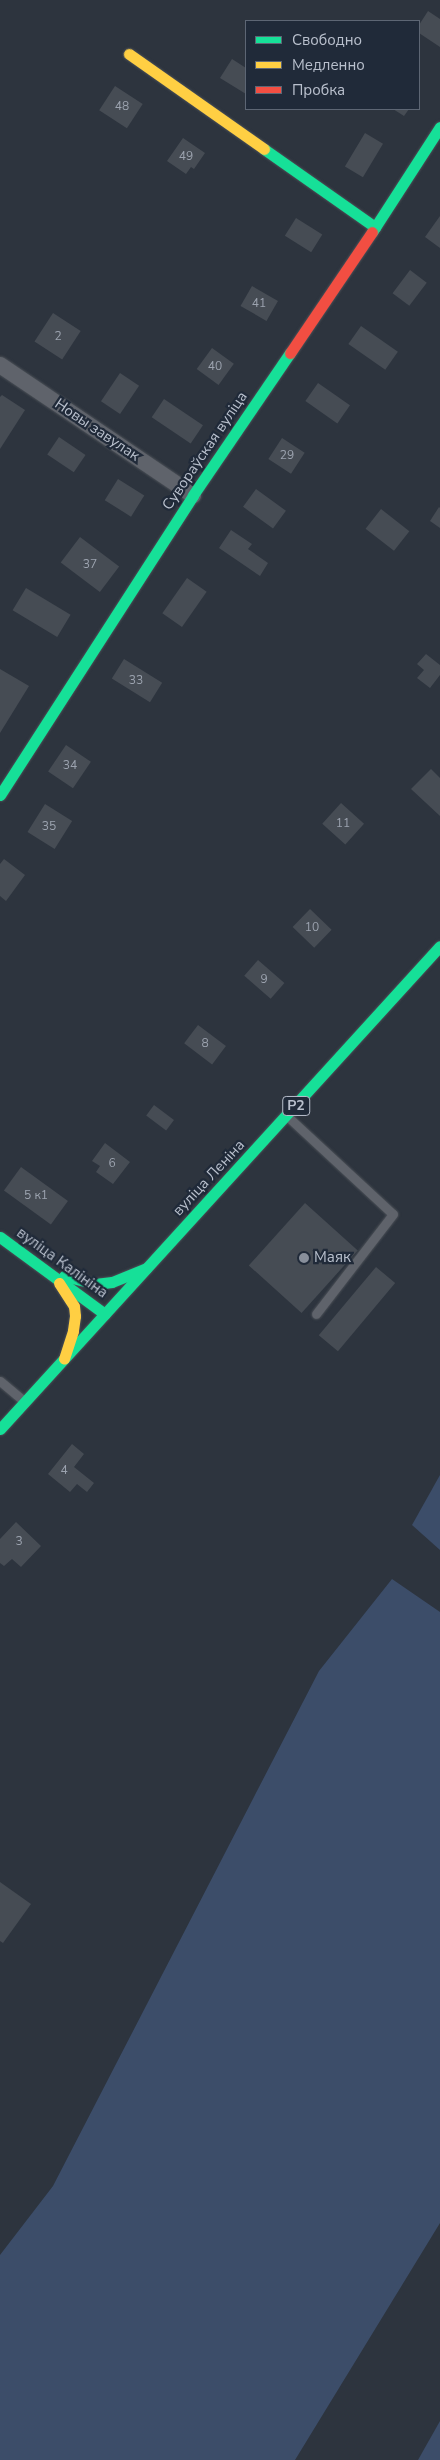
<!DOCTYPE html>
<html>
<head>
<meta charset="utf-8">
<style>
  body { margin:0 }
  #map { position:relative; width:440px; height:2460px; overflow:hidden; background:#2d343e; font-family:"Nunito Sans",sans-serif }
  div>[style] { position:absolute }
  .water>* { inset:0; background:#3c4d69 }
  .building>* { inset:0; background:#464c54; transform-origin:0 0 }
  .roads { filter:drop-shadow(0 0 1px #4a4f56) drop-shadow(0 0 1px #4a4f56) }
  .lane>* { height:9px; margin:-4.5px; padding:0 4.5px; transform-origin:4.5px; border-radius:4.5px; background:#5f636b }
  .street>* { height:16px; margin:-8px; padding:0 8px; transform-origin:8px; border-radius:8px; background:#5f636b }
  .fast>* { height:11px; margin:-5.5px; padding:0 5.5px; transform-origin:5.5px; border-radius:5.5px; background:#16e098 }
  .slow>* { height:11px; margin:-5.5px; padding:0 5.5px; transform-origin:5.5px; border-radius:5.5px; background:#ffcf43 }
  .jam>* { height:11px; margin:-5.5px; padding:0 5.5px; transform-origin:5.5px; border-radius:5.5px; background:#f24e42 }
  .dots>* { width:14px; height:14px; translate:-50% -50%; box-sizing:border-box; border:2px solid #202a39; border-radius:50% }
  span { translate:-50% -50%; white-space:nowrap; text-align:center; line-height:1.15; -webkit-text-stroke:4.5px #202a39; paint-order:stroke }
  .number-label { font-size:12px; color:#9ca3af }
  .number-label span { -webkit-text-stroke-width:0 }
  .shield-label span { padding:1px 4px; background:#202a39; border:1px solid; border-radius:4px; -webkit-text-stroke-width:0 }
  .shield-label { font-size:14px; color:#b9c0cd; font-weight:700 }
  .street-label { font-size:15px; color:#b9c0cd }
  .poi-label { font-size:15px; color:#b9c0cd }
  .left { translate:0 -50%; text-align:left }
  .legend { position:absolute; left:245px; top:20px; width:175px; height:90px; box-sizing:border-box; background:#202a39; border:1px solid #5d6674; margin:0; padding:6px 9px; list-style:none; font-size:15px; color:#b9c0cd }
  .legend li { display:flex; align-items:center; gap:10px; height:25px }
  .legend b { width:25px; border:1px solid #5d6674 }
</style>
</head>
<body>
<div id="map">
  <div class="water">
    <i style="clip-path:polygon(440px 1475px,440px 1550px,412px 1525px)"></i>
    <i style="clip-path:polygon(392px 1579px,440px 1612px,440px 2223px,295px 2460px,0 2460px,0 2255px,53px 2186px,319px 1671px)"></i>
    <i style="clip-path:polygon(440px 2421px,440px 2460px,418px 2460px)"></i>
  </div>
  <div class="building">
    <i style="clip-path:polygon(428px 11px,440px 19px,440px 47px,419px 33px,419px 25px)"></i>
    <i style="clip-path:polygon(232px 59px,246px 68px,246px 94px,220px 78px)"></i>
    <i style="left:115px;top:86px;width:33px;height:29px;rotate:33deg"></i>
    <i style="clip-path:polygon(393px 109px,409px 109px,404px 116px)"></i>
    <i style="left:365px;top:133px;width:21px;height:39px;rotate:31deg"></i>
    <i style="clip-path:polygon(183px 138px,205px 153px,194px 169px,191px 167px,186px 174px,167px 161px)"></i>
    <i style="clip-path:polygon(440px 216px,440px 248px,425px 237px)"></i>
    <i style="left:296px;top:218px;width:31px;height:21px;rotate:32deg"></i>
    <i style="left:410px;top:270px;width:21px;height:29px;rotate:37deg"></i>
    <i style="left:252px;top:286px;width:30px;height:23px;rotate:30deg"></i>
    <i style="left:53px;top:313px;width:33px;height:34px;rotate:33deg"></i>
    <i style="left:361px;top:326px;width:45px;height:22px;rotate:35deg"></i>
    <i style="left:212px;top:348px;width:27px;height:26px;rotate:36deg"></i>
    <i style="left:120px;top:373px;width:23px;height:34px;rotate:34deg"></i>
    <i style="left:318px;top:383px;width:39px;height:22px;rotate:35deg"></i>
    <i style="clip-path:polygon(2px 395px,25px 410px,0 449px,0 397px)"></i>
    <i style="left:164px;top:399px;width:47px;height:22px;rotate:34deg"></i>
    <i style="left:59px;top:437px;width:32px;height:21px;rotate:34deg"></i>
    <i style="left:282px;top:438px;width:27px;height:25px;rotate:33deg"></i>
    <i style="left:118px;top:479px;width:31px;height:25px;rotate:32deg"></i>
    <i style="left:256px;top:489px;width:37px;height:22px;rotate:36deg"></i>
    <i style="clip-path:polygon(439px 507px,440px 508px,440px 528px,430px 521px)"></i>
    <i style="left:381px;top:509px;width:36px;height:25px;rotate:38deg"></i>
    <i style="clip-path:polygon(231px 530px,252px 544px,248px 549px,268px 563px,260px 576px,219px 548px)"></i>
    <i style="left:80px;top:537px;width:49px;height:32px;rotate:37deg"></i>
    <i style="left:187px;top:578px;width:24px;height:43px;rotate:35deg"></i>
    <i style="left:26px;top:588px;width:52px;height:26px;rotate:31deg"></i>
    <i style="clip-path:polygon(426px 654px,440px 665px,440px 675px,430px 688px,417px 678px,424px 670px,417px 664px)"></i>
    <i style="left:124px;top:659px;width:45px;height:23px;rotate:32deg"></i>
    <i style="clip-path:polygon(0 669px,29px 686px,0 733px)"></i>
    <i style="left:66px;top:745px;width:30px;height:32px;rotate:34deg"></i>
    <i style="clip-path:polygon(431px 769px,440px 778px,440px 816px,411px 789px)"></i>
    <i style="left:341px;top:803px;width:31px;height:28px;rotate:42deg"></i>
    <i style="left:45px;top:804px;width:32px;height:33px;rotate:32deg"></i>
    <i style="clip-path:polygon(4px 859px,25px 875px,6px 901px,0 896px,0 864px)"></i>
    <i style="left:310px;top:909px;width:30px;height:25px;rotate:44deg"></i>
    <i style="left:258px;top:960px;width:35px;height:21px;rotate:41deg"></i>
    <i style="left:198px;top:1025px;width:35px;height:23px;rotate:37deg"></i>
    <i style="left:154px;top:1105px;width:25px;height:13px;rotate:37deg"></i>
    <i style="clip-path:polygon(105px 1143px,130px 1162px,113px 1184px,96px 1172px,100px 1166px,92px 1161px)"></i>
    <i style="left:21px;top:1167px;width:58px;height:29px;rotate:36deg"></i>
    <i style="left:305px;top:1203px;width:71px;height:84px;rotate:42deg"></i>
    <i style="left:376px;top:1267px;width:25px;height:89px;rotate:40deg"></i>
    <i style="clip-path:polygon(72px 1444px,84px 1454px,74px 1467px,94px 1483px,87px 1492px,77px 1484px,70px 1492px,48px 1474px)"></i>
    <i style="clip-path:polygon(16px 1522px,41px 1546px,21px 1567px,12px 1559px,4px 1566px,0 1563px,0 1539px)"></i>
    <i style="clip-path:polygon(0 1882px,31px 1904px,3px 1943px,0 1941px)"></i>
  </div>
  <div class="roads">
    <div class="lane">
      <i style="left:287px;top:1116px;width:144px;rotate:42.8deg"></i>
      <i style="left:393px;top:1214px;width:126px;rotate:127.6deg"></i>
      <i style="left:0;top:1381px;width:30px;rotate:40deg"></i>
    </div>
    <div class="street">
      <i style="left:0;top:365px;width:233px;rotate:34deg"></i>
    </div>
    <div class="fast">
      <i style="left:264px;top:149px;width:136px;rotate:35.1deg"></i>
      <i style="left:372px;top:232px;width:125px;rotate:-57.1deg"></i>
      <i style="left:0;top:795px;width:357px;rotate:-57.2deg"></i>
      <i style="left:193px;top:495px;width:172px;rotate:-55.7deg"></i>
      <i style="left:0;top:1237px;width:130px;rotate:36.3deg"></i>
      <i style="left:64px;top:1276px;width:32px;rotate:14deg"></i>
      <i style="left:95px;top:1284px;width:17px;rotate:-7deg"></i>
      <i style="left:112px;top:1282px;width:37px;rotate:-22deg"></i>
      <i style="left:0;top:1429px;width:653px;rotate:-47.67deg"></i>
    </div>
    <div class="slow">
      <i style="left:129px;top:54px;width:165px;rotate:35.1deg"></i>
      <i style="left:59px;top:1283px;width:27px;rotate:57deg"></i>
      <i style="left:74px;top:1306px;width:10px;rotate:84deg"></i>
      <i style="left:75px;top:1316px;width:15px;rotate:98deg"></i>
      <i style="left:73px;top:1331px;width:29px;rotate:108deg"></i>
    </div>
    <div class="jam">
      <i style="left:290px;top:353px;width:146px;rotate:-55.9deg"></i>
    </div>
  </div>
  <div class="dots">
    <i style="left:304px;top:1258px;background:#888f9b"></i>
  </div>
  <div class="number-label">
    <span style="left:122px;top:107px">48</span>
    <span style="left:186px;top:157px">49</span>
    <span style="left:259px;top:304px">41</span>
    <span style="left:58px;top:337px">2</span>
    <span style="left:215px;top:367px">40</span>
    <span style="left:287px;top:456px">29</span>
    <span style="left:90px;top:565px">37</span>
    <span style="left:136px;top:681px">33</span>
    <span style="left:70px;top:766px">34</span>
    <span style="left:343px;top:824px">11</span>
    <span style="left:49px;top:827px">35</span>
    <span style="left:312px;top:928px">10</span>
    <span style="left:264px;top:980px">9</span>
    <span style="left:205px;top:1044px">8</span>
    <span style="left:112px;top:1164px">6</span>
    <span style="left:36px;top:1196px">5 к1</span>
    <span style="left:64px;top:1471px">4</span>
    <span style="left:19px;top:1542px">3</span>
  </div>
  <div class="shield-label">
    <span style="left:296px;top:1106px">Р2</span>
  </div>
  <div class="street-label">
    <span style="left:97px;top:430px;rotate:34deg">Новы завулак</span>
    <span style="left:205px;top:451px;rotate:-56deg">Сувораўская вуліца</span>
    <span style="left:209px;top:1178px;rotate:-47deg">вуліца Леніна</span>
    <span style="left:62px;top:1263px;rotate:36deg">вуліца Калініна</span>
  </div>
  <div class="poi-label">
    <span class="left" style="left:314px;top:1258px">Маяк</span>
  </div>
  <ul class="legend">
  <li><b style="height:6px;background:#16e098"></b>Свободно</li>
  <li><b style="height:6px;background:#ffcf43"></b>Медленно</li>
  <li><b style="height:6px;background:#f24e42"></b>Пробка</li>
  </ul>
</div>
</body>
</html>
